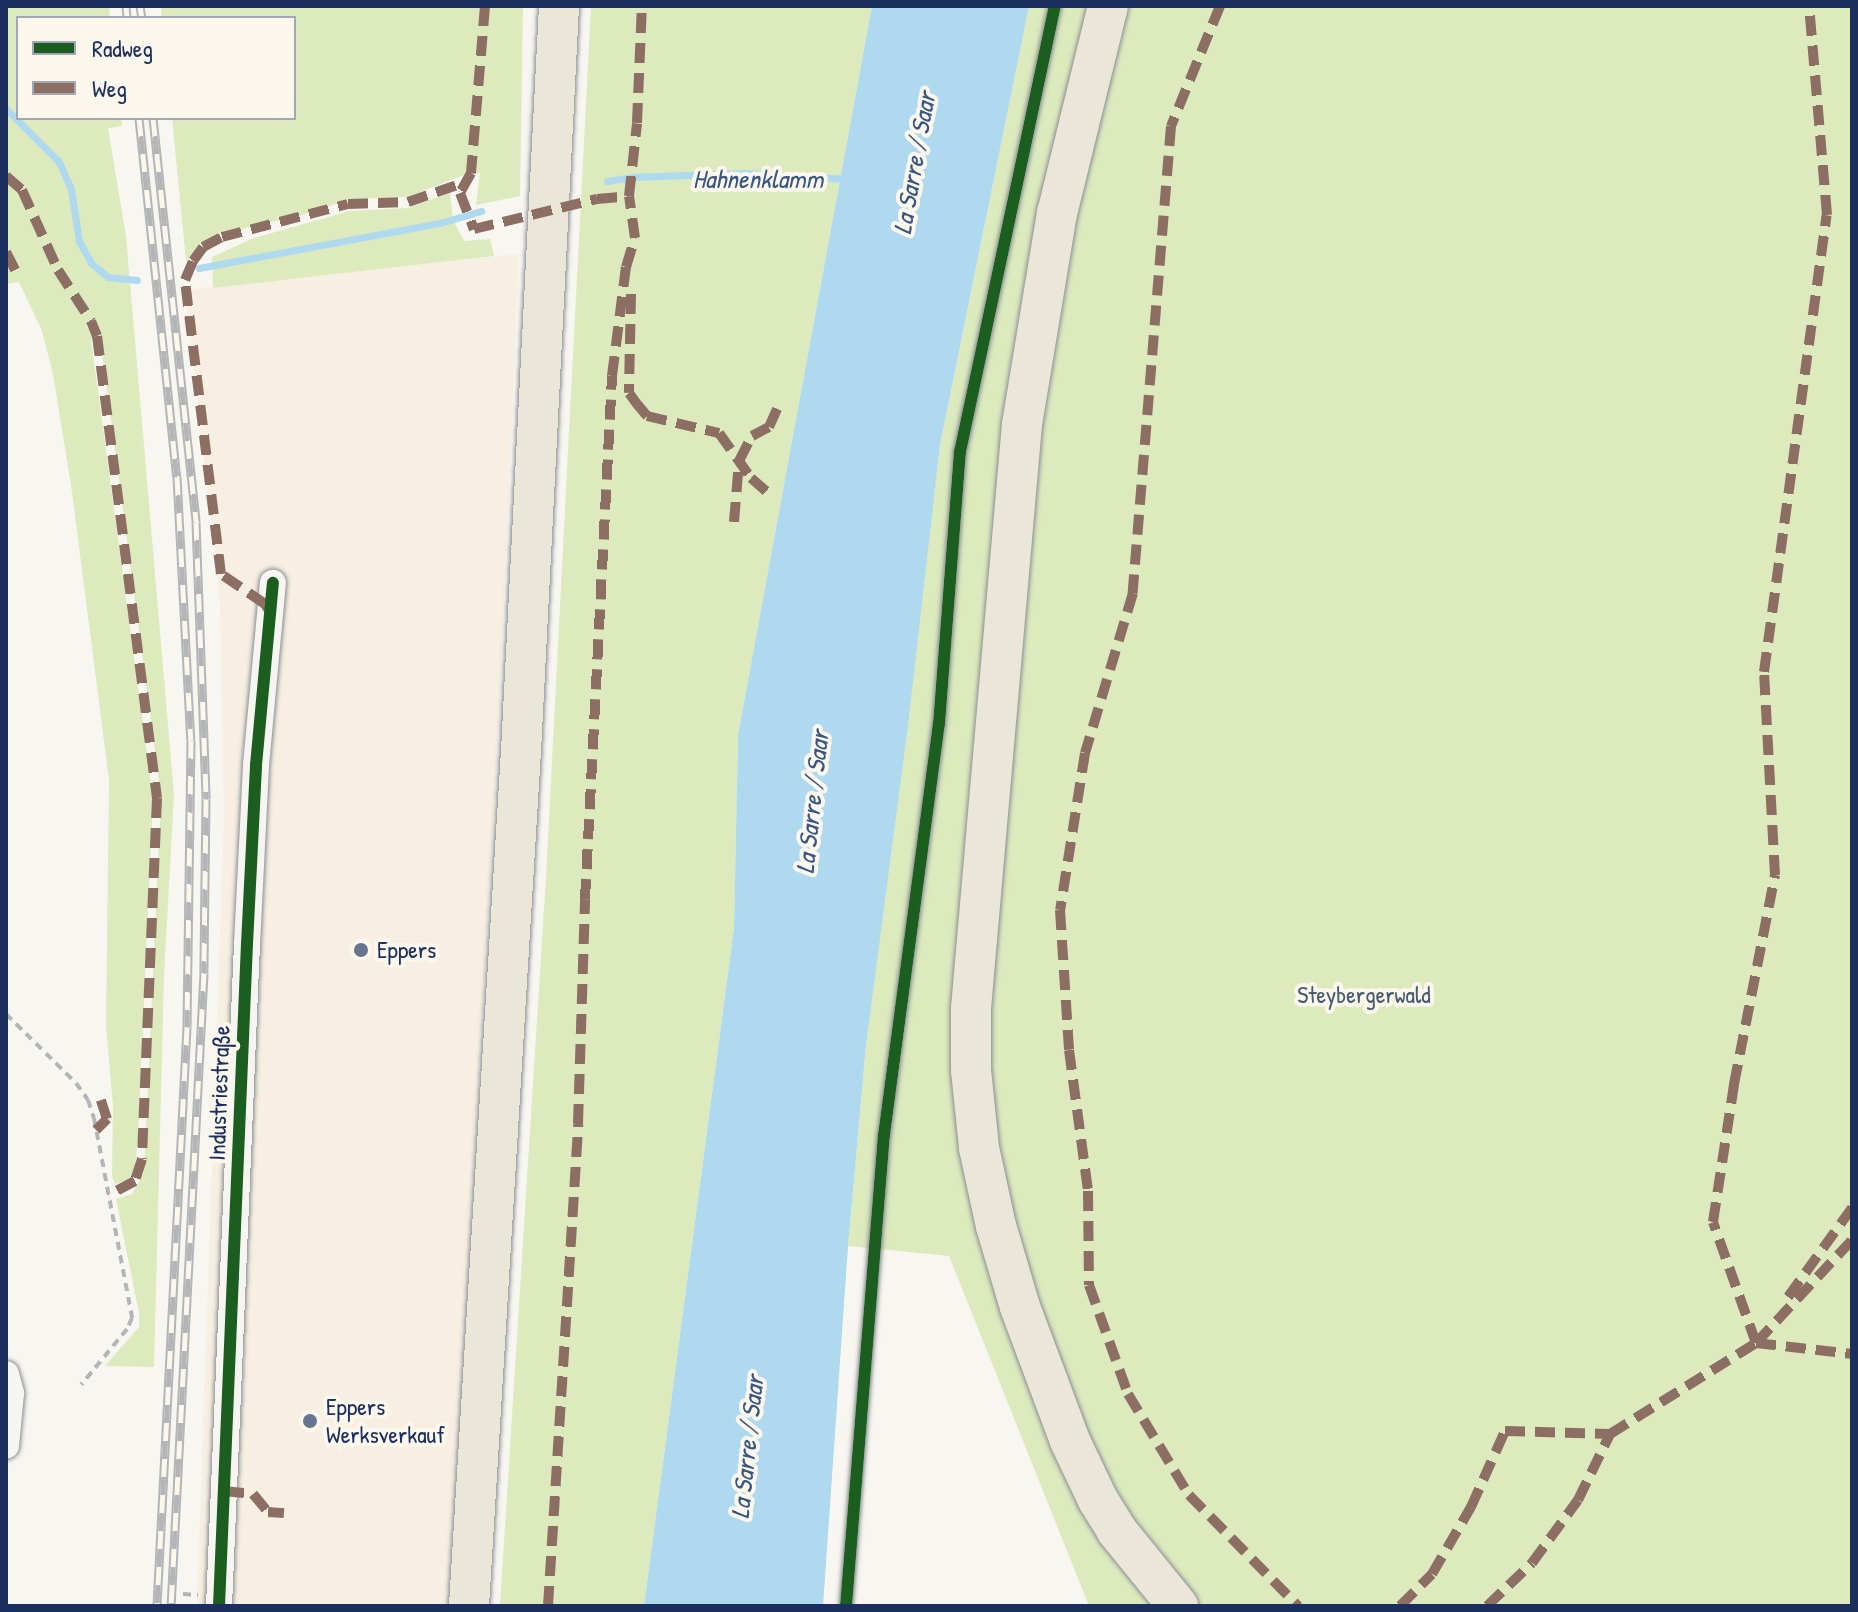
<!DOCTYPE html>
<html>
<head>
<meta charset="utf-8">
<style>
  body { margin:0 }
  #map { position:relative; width:1858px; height:1612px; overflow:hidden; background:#f8f6f0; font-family:"Patrick Hand",sans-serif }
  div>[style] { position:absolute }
  .built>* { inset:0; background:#f7efe1 }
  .green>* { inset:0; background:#dceabe }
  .water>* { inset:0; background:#aed9ef }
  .stream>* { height:7px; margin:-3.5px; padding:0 3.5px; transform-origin:3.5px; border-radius:3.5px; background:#aed9ef }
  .path>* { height:4px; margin-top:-2px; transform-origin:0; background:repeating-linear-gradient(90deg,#b3b5b7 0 8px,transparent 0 14px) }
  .roads { filter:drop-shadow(0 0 2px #8b8e94) drop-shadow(0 0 2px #8b8e94) }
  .service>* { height:12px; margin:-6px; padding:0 6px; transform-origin:6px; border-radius:6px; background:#f6f5f1 }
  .minor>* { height:26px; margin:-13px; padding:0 13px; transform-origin:13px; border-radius:13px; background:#f6f5f1 }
  .primary>* { height:40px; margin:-20px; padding:0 20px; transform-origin:20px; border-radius:20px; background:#ebe7d8 }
  .rail>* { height:9px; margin-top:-4.5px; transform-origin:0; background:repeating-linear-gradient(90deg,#fbf7ec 0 18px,#b3b5b7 0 36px); box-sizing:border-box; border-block:2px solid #b3b5b7 }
  .quiet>* { height:10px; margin-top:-5px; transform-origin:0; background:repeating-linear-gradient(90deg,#8d6e63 0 20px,transparent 0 30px) }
  .cycleway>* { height:12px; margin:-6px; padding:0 6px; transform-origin:6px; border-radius:6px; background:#1b5e20 }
  .dots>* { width:22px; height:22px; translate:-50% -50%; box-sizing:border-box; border:4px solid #fbf7ec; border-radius:50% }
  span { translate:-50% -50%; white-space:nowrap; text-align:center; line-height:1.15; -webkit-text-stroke:8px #fbf7ec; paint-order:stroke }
  .poi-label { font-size:24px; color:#1b2f5e }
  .left { translate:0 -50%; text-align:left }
  .park-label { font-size:24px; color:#465b6c }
  .street-label { font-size:24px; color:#1b2f5e }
  .water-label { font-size:26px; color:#385682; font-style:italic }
  .frame { position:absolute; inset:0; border:8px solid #1b2f5e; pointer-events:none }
  .legend { position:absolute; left:16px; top:16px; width:280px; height:104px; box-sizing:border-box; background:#fbf7ec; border:2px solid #a1a7b3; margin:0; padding:10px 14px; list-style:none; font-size:24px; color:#1b2f5e }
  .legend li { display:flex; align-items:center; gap:16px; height:40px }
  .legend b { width:40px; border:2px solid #a1a7b3 }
</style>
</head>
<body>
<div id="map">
  <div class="built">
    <i style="clip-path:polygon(519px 254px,497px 751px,450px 1606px,197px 1606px,224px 816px,220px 603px,185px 290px)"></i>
  </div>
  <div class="green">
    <i style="clip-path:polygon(6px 6px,109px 6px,110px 18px,18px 18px,18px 118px,121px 118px,122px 126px,108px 128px,126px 236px,174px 795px,164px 976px,154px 1367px,105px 1366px,139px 1327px,139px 1313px,116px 1199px,132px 1194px,144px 1172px,161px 797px,100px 337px,91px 339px,153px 798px,138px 1136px,135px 1169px,128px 1180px,115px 1184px,112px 1176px,113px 1106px,106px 1026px,109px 780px,72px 492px,53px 374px,42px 331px,19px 282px,6px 284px)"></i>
    <i style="clip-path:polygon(161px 6px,523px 6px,520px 196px,476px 205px,480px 173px,464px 175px,407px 197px,347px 199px,317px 211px,220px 234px,200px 244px,186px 261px,172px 118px,294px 118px,294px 18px,162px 18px)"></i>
    <i style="clip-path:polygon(591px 6px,872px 6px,738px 735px,734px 928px,644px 1606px,500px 1606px,546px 877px)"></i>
    <i style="clip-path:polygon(1029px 6px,1852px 6px,1852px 1606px,1089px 1606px,949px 1256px,848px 1246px,866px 1045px,940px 445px)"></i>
    <i style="clip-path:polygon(450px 193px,453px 220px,464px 241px,490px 239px,494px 256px,213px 288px,212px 257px,254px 238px,350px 211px,408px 208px)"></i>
  </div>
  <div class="water">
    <i style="clip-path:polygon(872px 6px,1029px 6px,940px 445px,908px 725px,866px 1045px,848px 1246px,823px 1606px,644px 1606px,734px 928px,738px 735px)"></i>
  </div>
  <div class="stream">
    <i style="left:6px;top:109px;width:75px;rotate:45deg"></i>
    <i style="left:59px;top:162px;width:30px;rotate:66deg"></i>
    <i style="left:71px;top:189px;width:53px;rotate:81.3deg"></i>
    <i style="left:79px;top:241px;width:26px;rotate:61deg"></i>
    <i style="left:92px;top:264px;width:21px;rotate:39deg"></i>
    <i style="left:108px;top:277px;width:29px;rotate:6deg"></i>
    <i style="left:607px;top:181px;width:24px;rotate:-9deg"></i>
    <i style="left:631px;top:177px;width:113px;rotate:-2deg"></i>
    <i style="left:744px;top:173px;width:104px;rotate:3.3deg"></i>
    <i style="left:199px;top:268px;width:245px;rotate:-10.6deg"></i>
    <i style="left:440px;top:223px;width:43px;rotate:-16.3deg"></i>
  </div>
  <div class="path">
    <i style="left:6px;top:1014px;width:98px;rotate:44.6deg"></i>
    <i style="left:76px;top:1083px;width:21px;rotate:55deg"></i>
    <i style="left:88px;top:1100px;width:19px;rotate:72deg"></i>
    <i style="left:94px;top:1118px;width:204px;rotate:79.2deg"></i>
    <i style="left:132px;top:1318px;width:12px;rotate:114deg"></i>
    <i style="left:127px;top:1329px;width:72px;rotate:129.4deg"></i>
    <i style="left:183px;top:1594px;width:15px;rotate:4deg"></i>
  </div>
  <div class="roads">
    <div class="service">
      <i style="left:846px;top:1606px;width:473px;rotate:-85.4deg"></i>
      <i style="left:884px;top:1135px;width:415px;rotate:-82.4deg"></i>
      <i style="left:939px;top:724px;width:273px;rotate:-85.6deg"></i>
      <i style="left:960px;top:452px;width:456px;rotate:-78deg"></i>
    </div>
    <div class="minor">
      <i style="left:6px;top:1374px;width:20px;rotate:75deg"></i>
      <i style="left:11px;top:1393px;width:53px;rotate:95.4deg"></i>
      <i style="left:219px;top:1606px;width:663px;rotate:-87.58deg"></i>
      <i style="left:247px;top:944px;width:179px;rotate:-87.1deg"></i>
      <i style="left:256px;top:765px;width:183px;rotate:-84.7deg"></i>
    </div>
    <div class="primary">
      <i style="left:1108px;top:6px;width:213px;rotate:103.8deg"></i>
      <i style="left:1057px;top:213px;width:214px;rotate:99.4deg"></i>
      <i style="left:1022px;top:424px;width:586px;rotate:94.99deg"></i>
      <i style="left:971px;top:1008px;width:62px;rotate:90deg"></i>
      <i style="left:971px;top:1070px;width:78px;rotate:84.1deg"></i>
      <i style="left:979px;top:1148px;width:80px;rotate:77.7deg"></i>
      <i style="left:996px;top:1226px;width:84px;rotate:73.5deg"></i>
      <i style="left:1020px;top:1307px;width:143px;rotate:69.5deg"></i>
      <i style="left:1070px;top:1441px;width:65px;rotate:64.6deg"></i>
      <i style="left:1098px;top:1500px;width:36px;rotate:58deg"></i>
      <i style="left:1117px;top:1531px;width:97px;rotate:50.9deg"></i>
      <i style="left:469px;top:1606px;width:857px;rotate:-86.52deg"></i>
      <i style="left:521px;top:751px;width:746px;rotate:-87.08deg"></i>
    </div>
  </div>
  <div class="rail">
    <i style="left:126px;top:6px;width:12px;rotate:85deg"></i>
    <i style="left:140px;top:6px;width:12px;rotate:81deg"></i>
    <i style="left:139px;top:118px;width:361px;rotate:84deg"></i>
    <i style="left:177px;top:477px;width:263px;rotate:87deg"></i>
    <i style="left:191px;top:740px;width:287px;rotate:90.8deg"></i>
    <i style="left:187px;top:1027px;width:580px;rotate:92.97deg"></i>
    <i style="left:153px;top:118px;width:406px;rotate:83.9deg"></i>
    <i style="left:196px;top:522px;width:277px;rotate:87.9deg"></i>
    <i style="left:206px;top:799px;width:174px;rotate:90.7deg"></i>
    <i style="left:204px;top:973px;width:634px;rotate:92.98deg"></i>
  </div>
  <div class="quiet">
    <i style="left:485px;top:6px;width:168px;rotate:94.8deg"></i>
    <i style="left:471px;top:173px;width:23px;rotate:119deg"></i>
    <i style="left:460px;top:193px;width:39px;rotate:69deg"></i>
    <i style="left:474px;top:229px;width:127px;rotate:-13.7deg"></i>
    <i style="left:597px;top:199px;width:32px;rotate:-5deg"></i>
    <i style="left:1220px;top:6px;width:130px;rotate:112.2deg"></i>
    <i style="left:1171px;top:126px;width:469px;rotate:94.7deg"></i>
    <i style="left:1133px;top:593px;width:167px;rotate:106.7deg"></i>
    <i style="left:1085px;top:753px;width:159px;rotate:99deg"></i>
    <i style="left:1060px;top:910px;width:140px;rotate:86.3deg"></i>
    <i style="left:1069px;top:1050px;width:142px;rotate:82.3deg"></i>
    <i style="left:1088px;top:1191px;width:94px;rotate:89.4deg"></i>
    <i style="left:1089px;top:1285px;width:116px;rotate:70.3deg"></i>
    <i style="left:1128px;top:1394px;width:118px;rotate:58.9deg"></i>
    <i style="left:1189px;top:1495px;width:156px;rotate:45.5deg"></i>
    <i style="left:6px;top:176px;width:21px;rotate:41deg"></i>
    <i style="left:22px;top:190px;width:88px;rotate:65.8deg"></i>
    <i style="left:58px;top:270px;width:61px;rotate:57.1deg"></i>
    <i style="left:91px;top:321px;width:16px;rotate:68deg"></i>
    <i style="left:97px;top:336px;width:466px;rotate:82.6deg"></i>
    <i style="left:157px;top:798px;width:361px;rotate:92.4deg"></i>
    <i style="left:142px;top:1159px;width:23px;rotate:108deg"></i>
    <i style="left:135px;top:1181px;width:30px;rotate:152deg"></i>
    <i style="left:6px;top:252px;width:27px;rotate:63deg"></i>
    <i style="left:631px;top:294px;width:99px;rotate:91.2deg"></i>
    <i style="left:629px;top:393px;width:14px;rotate:54deg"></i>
    <i style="left:637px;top:404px;width:16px;rotate:50deg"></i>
    <i style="left:647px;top:416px;width:74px;rotate:13.3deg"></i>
    <i style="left:719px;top:433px;width:55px;rotate:54.6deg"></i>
    <i style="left:751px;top:478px;width:28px;rotate:41deg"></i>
    <i style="left:734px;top:522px;width:61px;rotate:-85.3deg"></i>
    <i style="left:739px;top:461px;width:28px;rotate:-63deg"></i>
    <i style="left:752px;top:436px;width:19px;rotate:-28deg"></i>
    <i style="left:769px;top:427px;width:20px;rotate:-66deg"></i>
    <i style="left:270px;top:612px;width:9px;rotate:-122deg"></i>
    <i style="left:265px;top:604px;width:53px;rotate:-145.7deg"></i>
    <i style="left:221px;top:574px;width:296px;rotate:-97deg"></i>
    <i style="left:185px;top:280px;width:21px;rotate:-67deg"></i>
    <i style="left:193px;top:261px;width:17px;rotate:-54deg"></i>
    <i style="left:203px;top:247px;width:21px;rotate:-28deg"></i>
    <i style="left:222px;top:237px;width:130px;rotate:-14.7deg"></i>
    <i style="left:348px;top:204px;width:60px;rotate:-1.9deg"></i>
    <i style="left:408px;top:202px;width:58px;rotate:-19.1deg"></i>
    <i style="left:96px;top:1130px;width:16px;rotate:-45deg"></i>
    <i style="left:107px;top:1119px;width:20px;rotate:-108deg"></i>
    <i style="left:1788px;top:1297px;width:110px;rotate:-54.3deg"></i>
    <i style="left:1756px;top:1343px;width:128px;rotate:-109.6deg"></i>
    <i style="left:1713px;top:1222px;width:140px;rotate:-81.3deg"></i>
    <i style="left:1734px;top:1084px;width:213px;rotate:-78.9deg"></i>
    <i style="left:1775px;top:875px;width:203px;rotate:-93.1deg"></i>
    <i style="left:1764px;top:672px;width:461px;rotate:-82.2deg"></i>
    <i style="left:1827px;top:215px;width:210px;rotate:-94.9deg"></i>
    <i style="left:1756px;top:1343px;width:97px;rotate:6.5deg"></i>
    <i style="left:224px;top:1491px;width:29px;rotate:6deg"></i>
    <i style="left:253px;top:1494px;width:23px;rotate:50deg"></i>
    <i style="left:268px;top:1512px;width:16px;rotate:4deg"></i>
    <i style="left:548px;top:1606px;width:483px;rotate:-86.4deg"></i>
    <i style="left:578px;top:1124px;width:225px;rotate:-88.2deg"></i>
    <i style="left:585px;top:899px;width:524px;rotate:-87.04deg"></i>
    <i style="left:612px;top:376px;width:110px;rotate:-82.7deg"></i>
    <i style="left:626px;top:267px;width:30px;rotate:-73deg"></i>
    <i style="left:635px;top:238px;width:42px;rotate:-98.1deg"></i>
    <i style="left:629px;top:196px;width:73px;rotate:-83.7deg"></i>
    <i style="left:637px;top:123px;width:117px;rotate:-87.6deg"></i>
    <i style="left:1400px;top:1606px;width:45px;rotate:-45deg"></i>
    <i style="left:1432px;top:1574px;width:78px;rotate:-59.8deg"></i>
    <i style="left:1471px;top:1507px;width:83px;rotate:-65.9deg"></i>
    <i style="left:1505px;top:1431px;width:105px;rotate:1.6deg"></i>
    <i style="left:1487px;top:1606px;width:62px;rotate:-43.7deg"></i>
    <i style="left:1532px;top:1563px;width:78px;rotate:-53.9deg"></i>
    <i style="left:1578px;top:1500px;width:73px;rotate:-64.1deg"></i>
    <i style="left:1610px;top:1434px;width:172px;rotate:-31.9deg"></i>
    <i style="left:1756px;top:1343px;width:141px;rotate:-47deg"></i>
  </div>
  <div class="cycleway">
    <i style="left:219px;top:1606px;width:663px;rotate:-87.58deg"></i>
    <i style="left:247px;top:944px;width:179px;rotate:-87.1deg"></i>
    <i style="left:256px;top:765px;width:183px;rotate:-84.7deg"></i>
    <i style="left:846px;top:1606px;width:473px;rotate:-85.4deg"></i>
    <i style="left:884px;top:1135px;width:415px;rotate:-82.4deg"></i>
    <i style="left:939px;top:724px;width:273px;rotate:-85.6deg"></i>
    <i style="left:960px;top:452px;width:456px;rotate:-78deg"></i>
  </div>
  <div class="dots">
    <i style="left:361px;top:950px;background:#687591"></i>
    <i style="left:310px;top:1421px;background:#687591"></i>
  </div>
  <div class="poi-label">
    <span class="left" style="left:377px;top:950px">Eppers</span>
    <span class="left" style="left:326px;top:1421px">Eppers<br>Werksverkauf</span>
  </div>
  <div class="park-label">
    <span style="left:1364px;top:995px">Steybergerwald</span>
  </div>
  <div class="street-label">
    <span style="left:219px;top:1093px;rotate:-88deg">Industriestraße</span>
  </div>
  <div class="water-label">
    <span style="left:914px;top:163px;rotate:-80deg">La Sarre / Saar</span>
    <span style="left:758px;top:179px">Hahnenklamm</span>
    <span style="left:812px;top:802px;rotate:-84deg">La Sarre / Saar</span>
    <span style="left:747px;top:1447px;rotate:-84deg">La Sarre / Saar</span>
  </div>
  <div class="frame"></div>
  <ul class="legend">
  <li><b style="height:10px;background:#1b5e20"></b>Radweg</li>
  <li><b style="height:10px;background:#8d6e63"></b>Weg</li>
  </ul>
</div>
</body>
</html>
